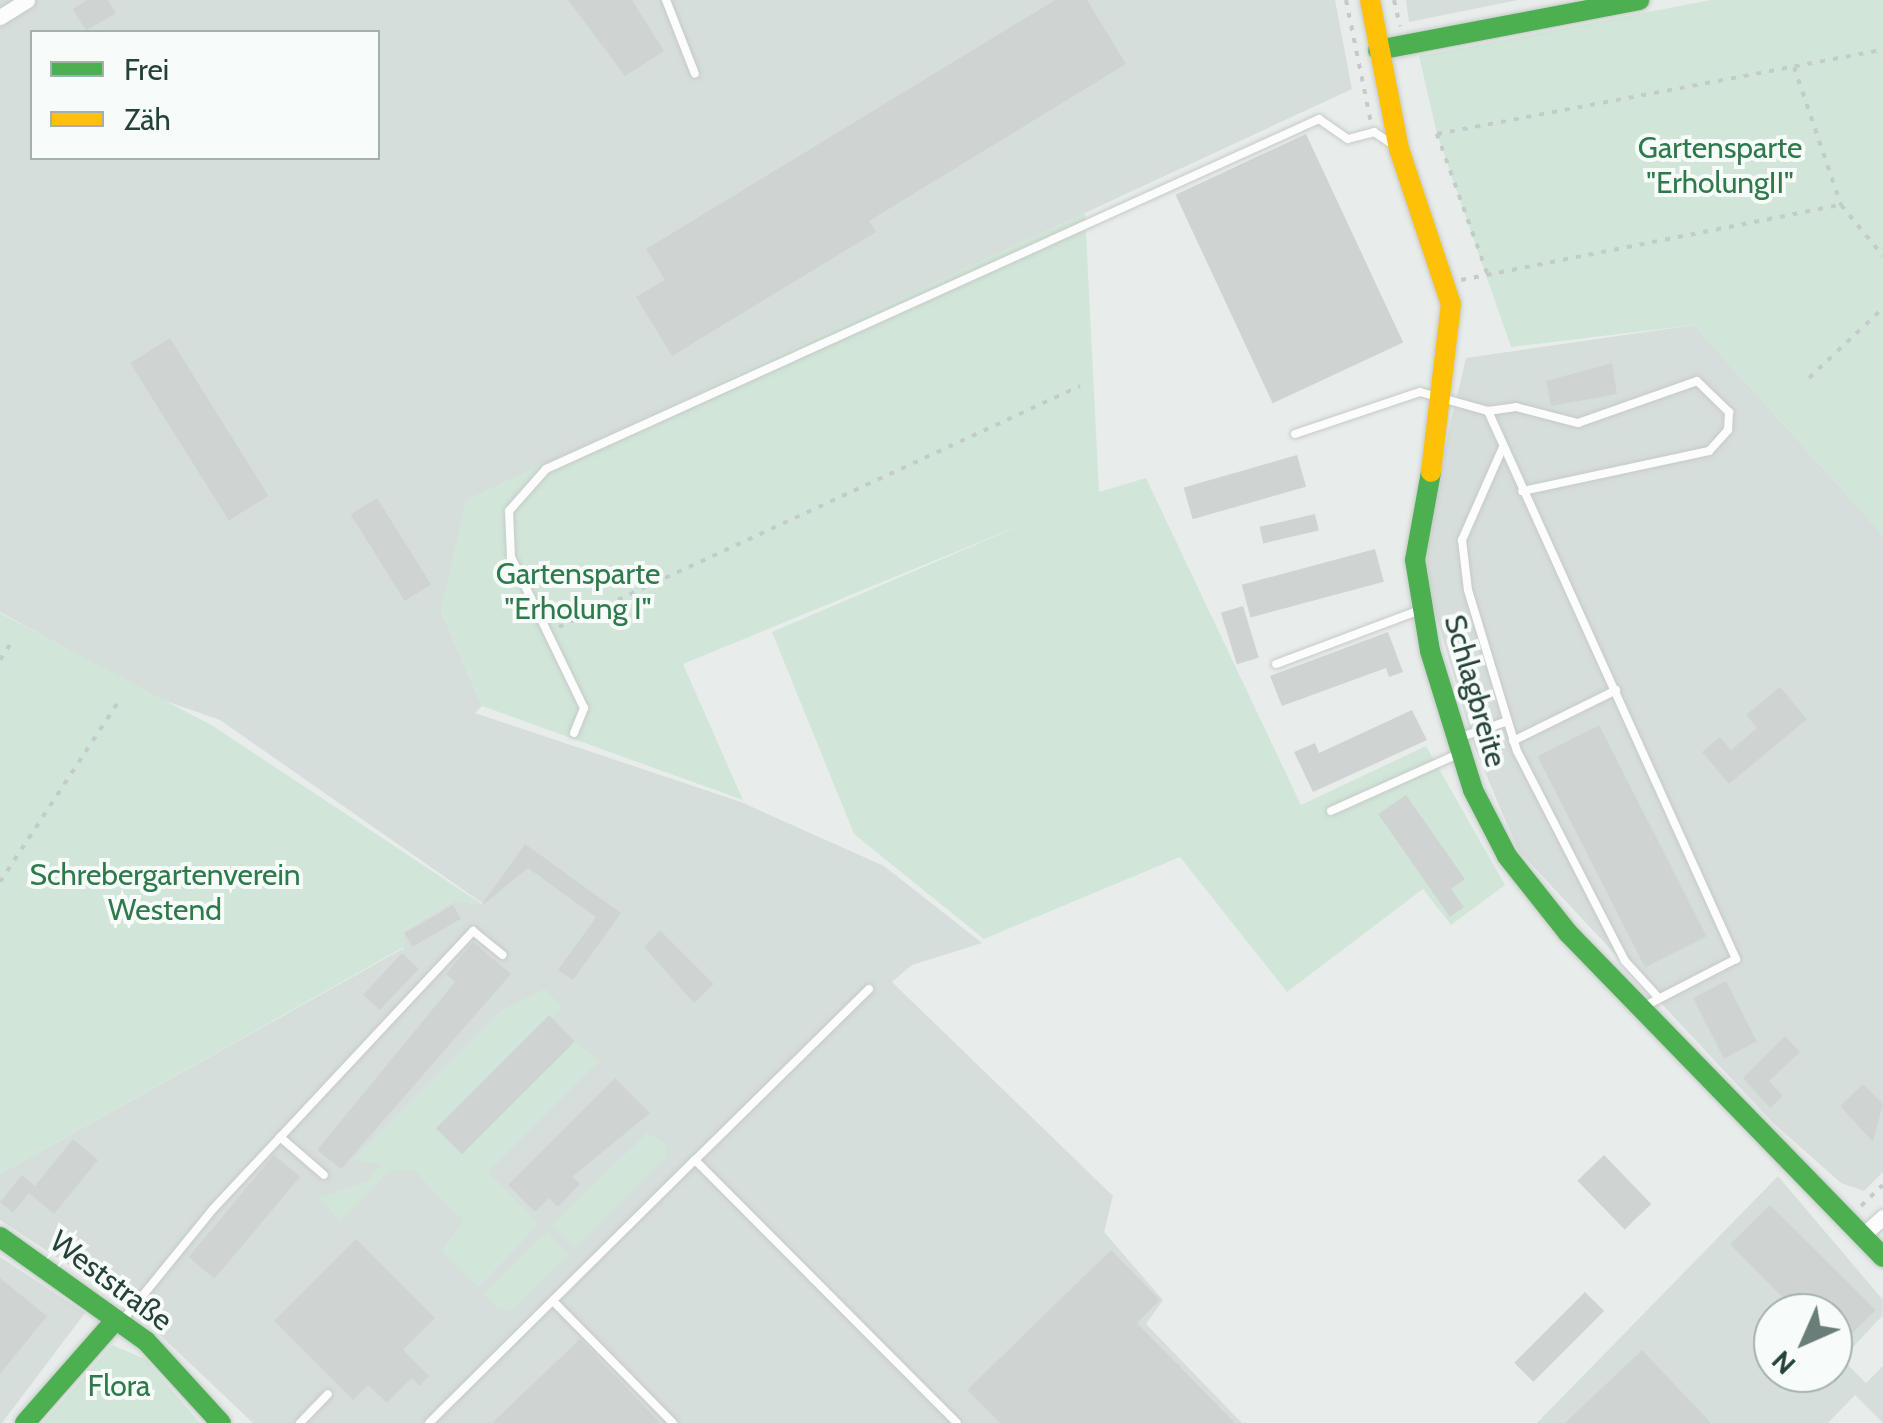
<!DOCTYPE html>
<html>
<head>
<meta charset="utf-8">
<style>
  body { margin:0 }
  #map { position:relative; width:1883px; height:1423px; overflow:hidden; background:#e8edeb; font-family:Cabin,sans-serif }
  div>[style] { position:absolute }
  .built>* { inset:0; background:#d6dedb }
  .green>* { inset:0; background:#d1e6d8 }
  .building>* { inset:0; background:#cfd4d2; transform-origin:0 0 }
  .path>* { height:4px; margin-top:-2px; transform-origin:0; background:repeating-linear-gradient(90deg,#c3ccca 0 5px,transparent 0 13px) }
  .roads { filter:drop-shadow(0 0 2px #c5cac8) drop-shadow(0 0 2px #c5cac8) }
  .lane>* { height:8px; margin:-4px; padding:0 4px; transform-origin:4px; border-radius:4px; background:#fcfcfc }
  .street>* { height:15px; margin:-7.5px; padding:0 7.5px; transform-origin:7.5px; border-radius:7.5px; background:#fcfcfc }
  .fast>* { height:20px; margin:-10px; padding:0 10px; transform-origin:10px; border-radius:10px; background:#4caf50 }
  .slow>* { height:20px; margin:-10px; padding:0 10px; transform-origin:10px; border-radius:10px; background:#ffc107 }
  span { translate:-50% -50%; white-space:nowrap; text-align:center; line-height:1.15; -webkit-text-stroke:8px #f7fbf9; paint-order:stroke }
  .park-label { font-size:30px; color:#2d7a4b }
  .street-label { font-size:30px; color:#24423a }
  .legend { position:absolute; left:30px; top:30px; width:350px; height:130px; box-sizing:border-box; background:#f7fbf9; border:2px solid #a3b1ad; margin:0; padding:12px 18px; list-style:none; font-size:30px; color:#24423a }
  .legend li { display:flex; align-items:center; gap:20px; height:50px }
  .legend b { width:50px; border:2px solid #a3b1ad }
  .north { position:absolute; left:1753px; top:1293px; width:100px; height:100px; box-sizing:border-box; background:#f7fbf9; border:2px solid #a3b1ad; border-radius:50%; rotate:225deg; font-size:28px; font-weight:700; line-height:40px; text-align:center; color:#24423a }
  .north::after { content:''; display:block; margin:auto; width:35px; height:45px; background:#697e78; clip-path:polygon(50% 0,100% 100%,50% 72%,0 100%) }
</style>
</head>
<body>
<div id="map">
  <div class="built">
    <i style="clip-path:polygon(evenodd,0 0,1335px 0,1352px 89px,467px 500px,441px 611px,482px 706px,475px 713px,741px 802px,884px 866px,982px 943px,912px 965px,892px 982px,1113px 1196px,1104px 1232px,1163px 1300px,1146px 1324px,1242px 1423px,253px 1423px,125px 1302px,0 1220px,0 1174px,404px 948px,402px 932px,455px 900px,485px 905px,220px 720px,154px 697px,0 612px,0 0,32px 32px,378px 32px,378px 158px,32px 158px,32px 32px)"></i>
    <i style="clip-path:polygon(1406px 0,1518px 0,1409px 22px)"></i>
    <i style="clip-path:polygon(1694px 325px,1883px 535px,1883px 1172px,1864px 1191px,1841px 1183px,1772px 1122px,1518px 850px,1474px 746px,1426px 580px,1427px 521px,1466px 358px)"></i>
    <i style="clip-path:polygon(evenodd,1778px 1176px,1883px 1300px,1882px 1316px,1842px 1359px,1866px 1383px,1883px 1366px,1883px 1423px,1855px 1395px,1828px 1423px,1537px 1423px,1778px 1176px,1773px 1313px,1833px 1313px,1833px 1373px,1773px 1373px,1773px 1313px)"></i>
    <i style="clip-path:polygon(0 1257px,85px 1313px,2px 1423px,0 1423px)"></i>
  </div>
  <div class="green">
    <i style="clip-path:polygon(1711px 0,1883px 0,1883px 535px,1694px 325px,1511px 347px,1437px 134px,1419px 56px)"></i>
    <i style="clip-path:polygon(1085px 213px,1099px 492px,1146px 478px,1301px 805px,1426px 746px,1505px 885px,1451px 925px,1423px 889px,1287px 992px,1180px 857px,984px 939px,854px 834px,772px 632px,1026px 523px,683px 664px,743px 800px,482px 706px,441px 611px,466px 500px)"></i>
    <i style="clip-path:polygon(0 613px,213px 726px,485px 906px,455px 900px,403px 931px,404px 947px,0 1174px)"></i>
    <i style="clip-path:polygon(545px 989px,563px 1008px,437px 1127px,463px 1153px,575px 1041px,599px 1061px,488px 1172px,539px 1224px,478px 1287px,442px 1251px,463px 1221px,413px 1169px,389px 1171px,340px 1221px,319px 1198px,368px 1181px,381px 1164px,352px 1160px,502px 1010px)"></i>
    <i style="clip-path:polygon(647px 1133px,665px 1143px,667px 1156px,576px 1248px,552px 1226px)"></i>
    <i style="clip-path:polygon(547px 1232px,569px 1254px,510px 1311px,498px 1308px,484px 1294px)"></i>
    <i style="clip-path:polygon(112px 1345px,145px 1359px,200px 1423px,43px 1423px)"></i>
  </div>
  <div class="building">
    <i style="clip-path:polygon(87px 0,108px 0,116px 13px,86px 31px,73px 9px)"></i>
    <i style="clip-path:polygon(568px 0,632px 0,664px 51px,625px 76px)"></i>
    <i style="clip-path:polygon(1055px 0,1087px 0,1126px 64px,869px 221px,876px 232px,672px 356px,636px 297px,665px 280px,646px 249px)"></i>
    <i style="left:1306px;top:134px;width:230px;height:144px;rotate:65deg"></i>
    <i style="left:170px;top:338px;width:186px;height:47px;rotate:58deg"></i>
    <i style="clip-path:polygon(1612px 363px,1617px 394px,1551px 406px,1546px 381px)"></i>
    <i style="left:1297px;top:455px;width:33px;height:118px;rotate:74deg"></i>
    <i style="left:377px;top:498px;width:102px;height:31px;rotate:58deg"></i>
    <i style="left:1315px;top:514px;width:17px;height:57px;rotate:77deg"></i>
    <i style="left:1375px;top:549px;width:34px;height:138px;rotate:75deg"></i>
    <i style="left:1243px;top:606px;width:54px;height:23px;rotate:73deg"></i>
    <i style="clip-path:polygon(1388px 632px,1403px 672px,1389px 677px,1386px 668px,1282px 706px,1270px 676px)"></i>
    <i style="clip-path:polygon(1780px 687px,1807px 719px,1729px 784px,1702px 752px,1720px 737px,1731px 750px,1757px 728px,1746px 715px)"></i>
    <i style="clip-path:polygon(1412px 710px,1427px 740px,1313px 792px,1294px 752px,1315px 743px,1319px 753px)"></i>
    <i style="left:1599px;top:725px;width:237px;height:69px;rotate:63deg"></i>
    <i style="clip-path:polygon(1406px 795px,1465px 879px,1451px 889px,1464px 907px,1450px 917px,1378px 814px)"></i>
    <i style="clip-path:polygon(525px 844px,621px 913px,573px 980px,558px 970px,596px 917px,528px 868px,480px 907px)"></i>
    <i style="left:453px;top:905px;width:16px;height:56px;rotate:60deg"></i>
    <i style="clip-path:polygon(660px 930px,714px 984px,694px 1003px,644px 947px)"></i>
    <i style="clip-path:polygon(473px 942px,511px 974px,341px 1169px,317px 1150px,455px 982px,446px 974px)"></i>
    <i style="left:402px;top:953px;width:23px;height:57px;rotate:43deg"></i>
    <i style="left:1726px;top:981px;width:68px;height:37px;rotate:63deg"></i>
    <i style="left:549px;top:1015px;width:37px;height:160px;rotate:45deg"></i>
    <i style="clip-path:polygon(1785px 1036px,1800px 1052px,1769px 1081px,1783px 1096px,1770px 1108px,1743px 1078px)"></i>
    <i style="clip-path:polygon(615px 1078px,650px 1113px,572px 1177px,580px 1184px,558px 1207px,549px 1198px,535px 1212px,508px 1185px)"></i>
    <i style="clip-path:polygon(1863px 1084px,1883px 1104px,1873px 1142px,1840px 1106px)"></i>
    <i style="clip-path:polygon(73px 1139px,98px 1160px,54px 1214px,29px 1193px,13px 1213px,0 1202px,22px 1175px,35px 1186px)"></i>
    <i style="left:274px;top:1155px;width:34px;height:133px;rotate:40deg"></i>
    <i style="left:1604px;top:1155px;width:68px;height:37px;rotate:46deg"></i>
    <i style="clip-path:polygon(1770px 1205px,1876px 1310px,1833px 1352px,1833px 1313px,1798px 1313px,1730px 1244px)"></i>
    <i style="clip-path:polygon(356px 1239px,435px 1318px,403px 1350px,429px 1376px,419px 1386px,412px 1378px,387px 1403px,368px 1385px,353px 1400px,274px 1321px)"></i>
    <i style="clip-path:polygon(1111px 1250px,1160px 1300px,1137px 1323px,1235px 1423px,1000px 1423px,967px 1390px)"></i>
    <i style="clip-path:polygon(0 1278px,47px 1316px,0 1374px)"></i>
    <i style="left:1585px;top:1292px;width:27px;height:100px;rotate:45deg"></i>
    <i style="clip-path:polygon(580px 1339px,660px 1423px,492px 1423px)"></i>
    <i style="clip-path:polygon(1642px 1350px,1711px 1423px,1565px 1423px)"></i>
  </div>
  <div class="path">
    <i style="left:1346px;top:0;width:126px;rotate:78.5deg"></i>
    <i style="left:1394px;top:0;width:27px;rotate:77deg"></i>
    <i style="left:1794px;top:67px;width:146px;rotate:71.2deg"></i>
    <i style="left:1487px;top:273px;width:148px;rotate:-109.8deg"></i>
    <i style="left:1437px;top:134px;width:454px;rotate:-10.7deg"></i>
    <i style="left:1461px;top:280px;width:387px;rotate:-11.2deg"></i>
    <i style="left:1841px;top:205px;width:66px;rotate:50.5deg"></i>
    <i style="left:1809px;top:378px;width:102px;rotate:-43.4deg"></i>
    <i style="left:559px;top:627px;width:574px;rotate:-24.82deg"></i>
    <i style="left:0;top:660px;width:24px;rotate:-57deg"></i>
    <i style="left:0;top:882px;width:219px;rotate:-56.7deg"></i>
    <i style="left:1861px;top:1206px;width:30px;rotate:-44deg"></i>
  </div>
  <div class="roads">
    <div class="lane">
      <i style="left:666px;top:0;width:79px;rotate:68.6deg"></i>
      <i style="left:1488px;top:411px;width:28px;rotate:-8deg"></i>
      <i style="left:1516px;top:407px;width:64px;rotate:14.5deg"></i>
      <i style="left:1578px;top:423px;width:126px;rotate:-19.4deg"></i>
      <i style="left:1697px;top:381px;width:45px;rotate:44.1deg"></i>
      <i style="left:1729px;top:412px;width:18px;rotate:93deg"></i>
      <i style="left:1728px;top:430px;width:28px;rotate:132deg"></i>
      <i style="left:1709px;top:451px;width:191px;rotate:167.9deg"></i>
      <i style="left:1295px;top:434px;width:132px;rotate:-18.6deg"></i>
      <i style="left:1420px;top:392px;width:71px;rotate:15.6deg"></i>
      <i style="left:1488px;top:411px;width:602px;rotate:65.65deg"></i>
      <i style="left:1736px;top:959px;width:105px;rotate:152.7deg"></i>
      <i style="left:1503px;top:447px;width:102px;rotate:113.8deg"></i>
      <i style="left:1462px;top:540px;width:50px;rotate:83.2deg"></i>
      <i style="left:1468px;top:590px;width:168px;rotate:73.1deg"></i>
      <i style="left:1517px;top:751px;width:236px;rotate:62.8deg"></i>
      <i style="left:1625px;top:961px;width:47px;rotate:47.6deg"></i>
      <i style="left:1276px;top:664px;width:154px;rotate:-20.6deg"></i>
      <i style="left:574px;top:733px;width:27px;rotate:-68deg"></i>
      <i style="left:584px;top:708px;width:168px;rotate:-115.8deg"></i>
      <i style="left:511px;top:557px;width:46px;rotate:-92.5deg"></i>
      <i style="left:509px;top:511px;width:56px;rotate:-48.6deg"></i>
      <i style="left:546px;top:469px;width:849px;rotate:-24.36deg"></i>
      <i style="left:1319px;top:119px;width:35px;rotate:35deg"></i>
      <i style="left:1348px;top:139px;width:27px;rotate:-15deg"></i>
      <i style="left:1374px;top:132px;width:25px;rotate:34deg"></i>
      <i style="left:1458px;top:738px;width:50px;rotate:-18.8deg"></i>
      <i style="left:1513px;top:741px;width:115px;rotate:-26.3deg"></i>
      <i style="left:1331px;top:811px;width:141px;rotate:-24.2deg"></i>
      <i style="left:280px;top:1137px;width:58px;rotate:40.8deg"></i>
      <i style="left:695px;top:1160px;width:244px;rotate:-44.5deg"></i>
      <i style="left:553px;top:1301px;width:171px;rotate:45.5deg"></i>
      <i style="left:122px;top:1321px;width:144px;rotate:-50.9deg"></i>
      <i style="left:213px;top:1209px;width:381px;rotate:-46.9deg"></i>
      <i style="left:473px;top:931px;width:38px;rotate:39deg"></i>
      <i style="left:300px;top:1423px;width:40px;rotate:-46deg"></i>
      <i style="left:429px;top:1423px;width:374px;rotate:-44.7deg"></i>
      <i style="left:695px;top:1160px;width:371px;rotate:45.1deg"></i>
    </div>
    <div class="street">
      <i style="left:0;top:17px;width:32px;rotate:-32deg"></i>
      <i style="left:1863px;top:1235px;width:27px;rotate:-42deg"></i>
    </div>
    <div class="fast">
      <i style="left:1378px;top:50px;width:266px;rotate:-10.8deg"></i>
      <i style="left:1431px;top:472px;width:89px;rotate:100.3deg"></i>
      <i style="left:1415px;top:560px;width:92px;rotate:80.6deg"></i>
      <i style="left:1430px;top:651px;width:145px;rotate:72.8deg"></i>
      <i style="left:1473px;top:790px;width:74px;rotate:62.7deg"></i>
      <i style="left:1507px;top:856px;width:98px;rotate:51.6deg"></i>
      <i style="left:1568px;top:933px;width:452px;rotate:45.8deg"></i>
      <i style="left:0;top:1237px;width:179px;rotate:35.5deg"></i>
      <i style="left:146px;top:1341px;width:111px;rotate:47.6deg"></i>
      <i style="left:25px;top:1423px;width:132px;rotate:-48.7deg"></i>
    </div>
    <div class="slow">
      <i style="left:1370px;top:0;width:152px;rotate:79deg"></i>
      <i style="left:1399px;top:149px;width:163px;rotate:71.5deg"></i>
      <i style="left:1451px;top:304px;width:169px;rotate:96.8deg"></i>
    </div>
  </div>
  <div class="park-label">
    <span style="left:1720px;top:165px">Gartensparte<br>"ErholungII"</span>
    <span style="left:578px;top:591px">Gartensparte<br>"Erholung I"</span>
    <span style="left:165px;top:892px">Schrebergartenverein<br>Westend</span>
    <span style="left:119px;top:1386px">Flora</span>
  </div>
  <div class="street-label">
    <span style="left:1475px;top:691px;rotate:74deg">Schlagbreite</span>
    <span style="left:111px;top:1281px;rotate:37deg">Weststraße</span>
  </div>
  <ul class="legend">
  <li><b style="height:12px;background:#4caf50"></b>Frei</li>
  <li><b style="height:12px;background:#ffc107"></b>Zäh</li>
  </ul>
  <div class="north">N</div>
</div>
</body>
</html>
